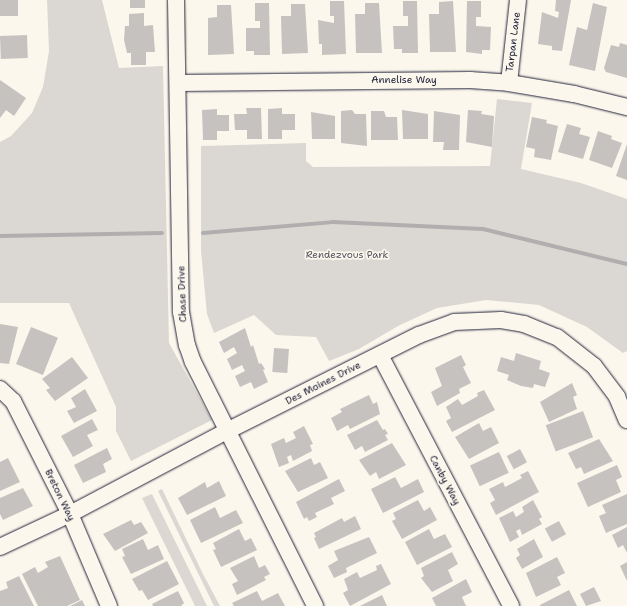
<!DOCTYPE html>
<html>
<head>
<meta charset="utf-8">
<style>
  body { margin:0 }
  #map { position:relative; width:627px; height:606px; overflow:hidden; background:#fbf7ec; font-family:"Shantell Sans",sans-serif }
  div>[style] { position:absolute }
  .green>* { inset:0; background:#dbd8d3 }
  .stream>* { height:4px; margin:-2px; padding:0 2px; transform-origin:2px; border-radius:2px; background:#b1aeb0 }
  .building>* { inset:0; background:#c6c2c0; transform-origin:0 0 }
  .roads { filter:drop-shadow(0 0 1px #22223b) drop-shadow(0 0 1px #22223b) }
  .minor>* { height:16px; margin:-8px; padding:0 8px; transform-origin:8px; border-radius:8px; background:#fbf7ec }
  span { translate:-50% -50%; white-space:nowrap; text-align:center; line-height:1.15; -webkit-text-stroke:3.5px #fbf7ec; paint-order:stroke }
  .street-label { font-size:10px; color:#22223b }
  .park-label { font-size:10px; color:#505061 }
</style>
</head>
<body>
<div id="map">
  <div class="green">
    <i style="clip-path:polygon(47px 0,102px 0,119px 68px,163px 66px,169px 343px,212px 420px,131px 461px,116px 431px,116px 407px,69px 303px,0 303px,0 142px,11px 136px,32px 113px,43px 87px,49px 51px)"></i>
    <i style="clip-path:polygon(497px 99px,532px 103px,521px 169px,581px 183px,627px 199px,627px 351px,623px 353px,587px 327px,539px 305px,486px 300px,437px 308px,398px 326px,359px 349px,329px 361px,316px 337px,276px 335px,254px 315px,214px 333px,207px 314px,201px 251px,201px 146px,306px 143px,306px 161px,313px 167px,490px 166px)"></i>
    <i style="clip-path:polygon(162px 489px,203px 574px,220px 606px,214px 606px,158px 491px)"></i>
    <i style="clip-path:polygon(152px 494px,178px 547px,207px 606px,195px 606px,142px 498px)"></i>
  </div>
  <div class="stream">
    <i style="left:203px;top:233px;width:130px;rotate:-4.8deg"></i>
    <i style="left:333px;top:222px;width:150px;rotate:2.7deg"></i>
    <i style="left:483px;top:229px;width:148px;rotate:13.7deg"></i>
    <i style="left:0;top:236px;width:162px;rotate:-1.1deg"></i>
  </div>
  <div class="building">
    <i style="left:0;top:0;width:18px;height:16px"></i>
    <i style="left:130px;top:0;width:15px;height:8px"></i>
    <i style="clip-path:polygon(556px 0,571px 0,562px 51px,552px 50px,552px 46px,538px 44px,542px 12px,558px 18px,559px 12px,555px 11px)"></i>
    <i style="clip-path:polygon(330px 1px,344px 1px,346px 54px,322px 55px,322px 44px,319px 44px,318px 20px,334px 23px,334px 16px,330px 16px)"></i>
    <i style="clip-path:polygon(403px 1px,417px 1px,418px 53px,402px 53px,402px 49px,394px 49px,393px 26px,408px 26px,408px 16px,403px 16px)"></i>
    <i style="clip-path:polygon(453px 1px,456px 52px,430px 52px,429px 14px,439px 14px,439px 2px)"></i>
    <i style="clip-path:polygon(467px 1px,481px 1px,481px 17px,476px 17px,476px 26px,491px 27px,490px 50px,482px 50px,482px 54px,466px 52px)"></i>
    <i style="clip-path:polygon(255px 3px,269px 3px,270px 55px,254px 55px,254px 51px,246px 51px,246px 28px,260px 28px,260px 21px,255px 21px)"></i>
    <i style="clip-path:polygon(365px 3px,379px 3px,382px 53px,356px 53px,355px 14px,365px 14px)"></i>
    <i style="clip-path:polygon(593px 3px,607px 7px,595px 71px,569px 65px,577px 27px,587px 30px)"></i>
    <i style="clip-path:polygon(291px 4px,305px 4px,308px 53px,282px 54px,281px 16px,291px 16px)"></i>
    <i style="clip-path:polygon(217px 5px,231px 5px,234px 54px,208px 55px,208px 18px,217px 17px)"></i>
    <i style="clip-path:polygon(144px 13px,144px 26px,153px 25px,155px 52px,146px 52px,146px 65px,131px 65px,131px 53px,127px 53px,124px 40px,125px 26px,129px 26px,129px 14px)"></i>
    <i style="left:27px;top:35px;width:23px;height:27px;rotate:88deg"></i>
    <i style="clip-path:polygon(620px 43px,627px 45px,627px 78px,606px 72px,604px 68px,611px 45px,619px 47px)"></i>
    <i style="clip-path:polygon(0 80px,26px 98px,14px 116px,6px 110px,0 118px)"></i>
    <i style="clip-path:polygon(246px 108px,261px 108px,262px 139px,247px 139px,247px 130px,235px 130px,234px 114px,247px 114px)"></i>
    <i style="clip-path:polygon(282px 108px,282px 114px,295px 114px,295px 130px,282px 130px,282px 139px,268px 139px,268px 109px)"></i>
    <i style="clip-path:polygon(217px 109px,217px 115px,229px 115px,229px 131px,217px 131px,217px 140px,203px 140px,202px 110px)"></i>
    <i style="clip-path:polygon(352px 110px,355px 114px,366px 114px,367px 146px,341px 143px,341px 111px)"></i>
    <i style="clip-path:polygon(402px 110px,428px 114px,428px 139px,403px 139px)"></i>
    <i style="clip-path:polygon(468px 110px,482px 111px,481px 114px,494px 116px,492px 147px,466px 142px)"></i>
    <i style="clip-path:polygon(371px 111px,384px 111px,386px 117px,397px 117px,398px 140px,371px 140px)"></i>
    <i style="clip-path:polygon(434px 111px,460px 115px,459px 150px,443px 150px,444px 142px,433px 142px)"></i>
    <i style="clip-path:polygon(311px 112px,335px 116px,335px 139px,312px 139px)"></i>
    <i style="clip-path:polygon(532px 117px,547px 120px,546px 123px,558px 126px,551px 160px,534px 157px,535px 149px,526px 147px)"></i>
    <i style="clip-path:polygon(567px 124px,581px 128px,579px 134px,590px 137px,583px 159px,558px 152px)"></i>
    <i style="clip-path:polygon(598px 131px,612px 136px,611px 139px,622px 143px,612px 168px,589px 160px)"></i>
    <i style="clip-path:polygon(627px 144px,627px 180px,616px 176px)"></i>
    <i style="clip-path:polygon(0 324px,18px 327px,9px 364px,0 363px)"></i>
    <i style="left:31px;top:327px;width:29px;height:40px;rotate:22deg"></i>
    <i style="clip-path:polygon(245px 328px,251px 347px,253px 345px,259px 364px,261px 363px,265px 369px,263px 370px,268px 382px,254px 389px,251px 382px,240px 387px,235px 376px,245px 371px,242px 365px,232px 370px,227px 359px,237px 353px,234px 347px,224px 353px,219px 342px)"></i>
    <i style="left:274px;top:348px;width:15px;height:24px;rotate:4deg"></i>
    <i style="clip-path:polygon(516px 353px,541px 361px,539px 369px,550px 373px,545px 387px,534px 384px,533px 388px,521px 386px,507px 380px,509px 375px,497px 371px,501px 357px,514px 361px)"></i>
    <i style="clip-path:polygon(461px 355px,466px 365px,463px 367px,471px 383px,459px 389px,460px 393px,437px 406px,431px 392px,442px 386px,435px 368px)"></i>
    <i style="clip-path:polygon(72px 357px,88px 378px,55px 401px,46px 390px,50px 388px,42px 379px)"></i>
    <i style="clip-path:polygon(572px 383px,577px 395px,573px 397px,577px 409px,549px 422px,540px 402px)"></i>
    <i style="clip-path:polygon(85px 389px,97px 411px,74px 423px,67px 411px,76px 407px,71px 398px)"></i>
    <i style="clip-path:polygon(484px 390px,495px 410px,452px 432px,446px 421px,451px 418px,446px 407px,458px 399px,462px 405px,478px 396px,477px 393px)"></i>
    <i style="clip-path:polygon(369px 395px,373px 404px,377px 402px,380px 414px,350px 429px,348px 425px,337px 431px,331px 418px,342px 412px,340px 409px)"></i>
    <i style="left:583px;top:411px;width:28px;height:40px;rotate:69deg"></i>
    <i style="clip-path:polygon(92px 419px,98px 430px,87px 435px,93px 446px,73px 457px,61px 436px)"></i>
    <i style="clip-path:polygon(377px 420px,383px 430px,385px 429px,388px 434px,385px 435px,388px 440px,365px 452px,362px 446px,355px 450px,347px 435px)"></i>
    <i style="clip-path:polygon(479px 423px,483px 431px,491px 427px,499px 443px,469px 459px,455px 437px)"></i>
    <i style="clip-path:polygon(304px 426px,313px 444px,310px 445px,312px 451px,293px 461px,291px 455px,287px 457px,289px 463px,279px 467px,271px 444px,284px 438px,286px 443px,296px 438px,293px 432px)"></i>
    <i style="clip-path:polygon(599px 439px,613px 461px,584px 474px,581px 467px,576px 469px,568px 453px)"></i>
    <i style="clip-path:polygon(392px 443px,406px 465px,379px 479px,376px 472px,370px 476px,359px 460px)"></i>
    <i style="clip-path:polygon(107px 448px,112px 459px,103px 464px,106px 472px,83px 483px,74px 465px)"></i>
    <i style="left:520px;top:449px;width:15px;height:15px;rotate:62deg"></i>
    <i style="left:499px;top:452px;width:23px;height:32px;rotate:65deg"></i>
    <i style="clip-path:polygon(8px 458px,20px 482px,0 491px,0 462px)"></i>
    <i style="clip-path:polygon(311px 458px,314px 465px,320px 462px,328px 478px,298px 492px,285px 471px)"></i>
    <i style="clip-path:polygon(617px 465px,622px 477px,616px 480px,621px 492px,588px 507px,577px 483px)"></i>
    <i style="clip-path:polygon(528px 471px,539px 492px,496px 515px,490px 503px,495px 500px,489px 489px,503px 482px,505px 487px,522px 478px,520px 475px)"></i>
    <i style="clip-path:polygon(395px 477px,401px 488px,418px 479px,424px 492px,383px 513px,371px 489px)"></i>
    <i style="clip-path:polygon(339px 479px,345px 491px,331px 498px,334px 504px,315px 513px,317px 517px,309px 521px,307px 517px,304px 519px,296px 502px)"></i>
    <i style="clip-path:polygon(219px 481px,226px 496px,187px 515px,178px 498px,205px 482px,207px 488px)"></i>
    <i style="clip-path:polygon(23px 488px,33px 506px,3px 520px,0 514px,0 498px)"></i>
    <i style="clip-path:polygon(627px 494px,627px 524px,606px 533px,599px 516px,606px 513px,602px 505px)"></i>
    <i style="clip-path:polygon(418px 500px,424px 511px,430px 507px,437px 520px,402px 539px,392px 521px,396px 519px,393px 513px)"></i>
    <i style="clip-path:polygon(533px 500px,542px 517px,539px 519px,542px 524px,522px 535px,520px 529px,516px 531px,519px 537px,510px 542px,499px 518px,513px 511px,516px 517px,524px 512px,522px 507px)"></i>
    <i style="clip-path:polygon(215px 507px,220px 518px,236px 510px,243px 523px,201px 543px,190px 520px)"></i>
    <i style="clip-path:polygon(355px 516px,361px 529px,319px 549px,314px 538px,316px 537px,314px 533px,342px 518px,344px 522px)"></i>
    <i style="clip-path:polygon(131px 520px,134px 525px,141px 522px,148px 533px,115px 551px,103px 534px)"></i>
    <i style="left:559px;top:521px;width:15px;height:16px;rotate:62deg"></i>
    <i style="clip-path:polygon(627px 527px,627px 553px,623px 545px,618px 548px,612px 535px)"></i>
    <i style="clip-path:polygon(239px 529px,245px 541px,251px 538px,257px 550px,221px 567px,213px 550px,216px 549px,213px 543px)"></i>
    <i style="clip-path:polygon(429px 529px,434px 539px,445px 534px,452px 547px,417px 565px,405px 542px)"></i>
    <i style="clip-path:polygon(369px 537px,377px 553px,346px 568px,347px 572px,334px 578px,328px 566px,338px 560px,334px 551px)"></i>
    <i style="clip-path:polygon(143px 539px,148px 550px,158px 545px,164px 559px,131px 574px,122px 557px,125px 556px,122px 549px)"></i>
    <i style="clip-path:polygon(534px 539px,543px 557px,522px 569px,516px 558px,520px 555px,517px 549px)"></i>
    <i style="clip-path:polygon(452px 552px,458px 564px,448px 570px,453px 581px,432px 592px,421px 578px,424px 576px,421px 568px)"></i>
    <i style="clip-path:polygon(60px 556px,80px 600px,67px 606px,38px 606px,22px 574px,35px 567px,38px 573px,48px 567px,45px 562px)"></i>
    <i style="clip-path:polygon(254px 556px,259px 568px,265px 565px,270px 574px,264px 577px,266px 580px,237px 595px,232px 584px,238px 581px,230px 568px)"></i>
    <i style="clip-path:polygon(557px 557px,565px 573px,557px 577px,561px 585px,536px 597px,526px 573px)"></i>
    <i style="clip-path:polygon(167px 561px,179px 584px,148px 600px,142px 590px,139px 591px,132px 579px)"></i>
    <i style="clip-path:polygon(627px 562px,627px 581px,620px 566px)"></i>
    <i style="clip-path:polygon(381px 564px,391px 584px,350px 606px,343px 593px,348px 590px,344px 579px,357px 572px,360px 578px,377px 570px,376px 566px)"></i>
    <i style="clip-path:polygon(19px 576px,34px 606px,0 606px,0 591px,8px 588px,6px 582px)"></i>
    <i style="clip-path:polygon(466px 579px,472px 592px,462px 597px,466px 606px,436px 606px,432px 598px)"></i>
    <i style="clip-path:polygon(594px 587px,601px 601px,586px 606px,580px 594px)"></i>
    <i style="clip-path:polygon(569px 590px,577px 606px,540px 606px,540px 605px)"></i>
    <i style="clip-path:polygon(178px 591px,184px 603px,181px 606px,153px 606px,152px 604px)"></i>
    <i style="clip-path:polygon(257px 591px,262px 601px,278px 593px,285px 606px,234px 606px,232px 603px)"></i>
    <i style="clip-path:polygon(382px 595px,387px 606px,360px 606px)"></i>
    <i style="clip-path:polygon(82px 600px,85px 606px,70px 606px)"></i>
  </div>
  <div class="roads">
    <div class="minor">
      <i style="left:176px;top:0;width:312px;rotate:89.1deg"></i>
      <i style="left:181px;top:312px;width:34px;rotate:80deg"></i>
      <i style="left:187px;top:345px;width:18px;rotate:71deg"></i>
      <i style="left:193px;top:362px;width:273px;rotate:63.4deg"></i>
      <i style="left:178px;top:83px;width:292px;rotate:-0.6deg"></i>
      <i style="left:470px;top:80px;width:39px;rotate:4deg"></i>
      <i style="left:509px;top:83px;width:66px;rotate:9.6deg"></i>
      <i style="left:574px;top:94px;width:55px;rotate:13.8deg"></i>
      <i style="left:509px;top:83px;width:83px;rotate:-83.8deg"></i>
      <i style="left:380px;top:355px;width:283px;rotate:62.4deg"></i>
      <i style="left:0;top:389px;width:18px;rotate:43deg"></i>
      <i style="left:13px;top:401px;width:127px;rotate:63.2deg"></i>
      <i style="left:70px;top:514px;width:100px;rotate:67deg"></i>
      <i style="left:0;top:547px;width:77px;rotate:-25.2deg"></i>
      <i style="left:70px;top:514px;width:178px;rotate:-27.9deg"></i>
      <i style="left:227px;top:431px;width:215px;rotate:-26.6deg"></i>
      <i style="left:419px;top:335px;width:37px;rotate:-20deg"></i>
      <i style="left:454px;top:322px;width:47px;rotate:-2.4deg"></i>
      <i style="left:501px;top:320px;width:23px;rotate:10deg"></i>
      <i style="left:524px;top:324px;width:35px;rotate:22deg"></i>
      <i style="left:557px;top:337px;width:47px;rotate:38.1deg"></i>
      <i style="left:594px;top:366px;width:39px;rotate:53deg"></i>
      <i style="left:617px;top:397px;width:25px;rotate:67deg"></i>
    </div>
  </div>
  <div class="street-label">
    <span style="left:513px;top:42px;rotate:-83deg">Tarpan Lane</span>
    <span style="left:404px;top:80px">Annelise Way</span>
    <span style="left:182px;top:294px;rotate:-92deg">Chase Drive</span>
    <span style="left:323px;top:383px;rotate:-27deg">Des Moines Drive</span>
    <span style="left:445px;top:480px;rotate:62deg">Canby Way</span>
    <span style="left:60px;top:495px;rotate:64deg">Breton Way</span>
  </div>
  <div class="park-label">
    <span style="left:347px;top:255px">Rendezvous Park</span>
  </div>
</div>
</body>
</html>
